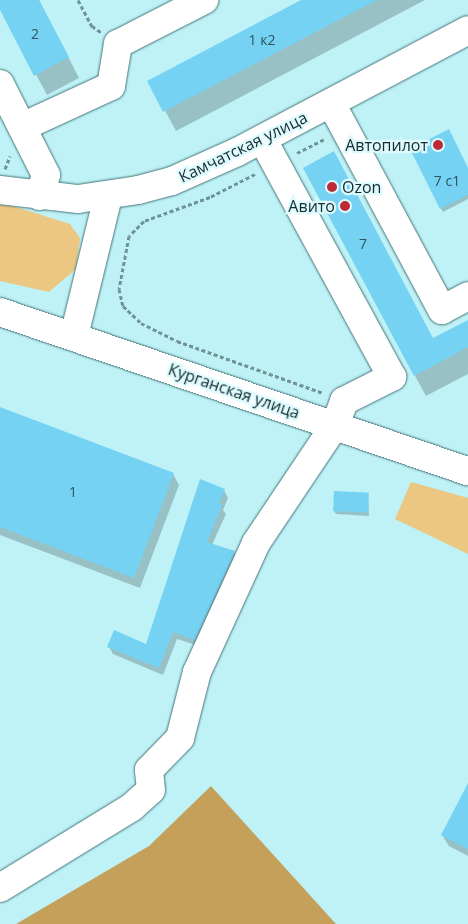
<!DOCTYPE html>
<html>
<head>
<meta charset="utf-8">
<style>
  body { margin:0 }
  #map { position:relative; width:468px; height:924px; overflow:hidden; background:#bff2f7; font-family:"Open Sans",sans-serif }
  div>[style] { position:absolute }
  .green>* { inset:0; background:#ebc782 }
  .forest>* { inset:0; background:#c5a05a }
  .shadow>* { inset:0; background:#0003 }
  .building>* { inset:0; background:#75d2f2; transform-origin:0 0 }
  .path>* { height:3px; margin-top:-1.5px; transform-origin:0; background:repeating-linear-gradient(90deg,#6f9397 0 4px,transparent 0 6.5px) }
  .roads { filter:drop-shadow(0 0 1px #447478) drop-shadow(0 0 1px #447478) }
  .minor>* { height:28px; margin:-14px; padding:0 14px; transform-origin:14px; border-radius:14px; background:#fff }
  .dots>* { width:14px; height:14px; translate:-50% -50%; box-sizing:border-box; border:2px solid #ddfbfe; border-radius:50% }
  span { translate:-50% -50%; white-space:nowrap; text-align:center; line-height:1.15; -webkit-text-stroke:4.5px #ddfbfe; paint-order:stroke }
  .number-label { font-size:14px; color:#2e555e }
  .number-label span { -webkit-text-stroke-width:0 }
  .poi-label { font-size:16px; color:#172b2d }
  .right { translate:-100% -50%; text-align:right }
  .left { translate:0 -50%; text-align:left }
  .street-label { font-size:16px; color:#172b2d }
</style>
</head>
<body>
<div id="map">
  <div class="green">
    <i style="clip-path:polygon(0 202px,70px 224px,80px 238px,76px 269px,49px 292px,0 281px)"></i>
    <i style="clip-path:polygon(411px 482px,468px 498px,468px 554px,395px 519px)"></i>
  </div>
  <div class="forest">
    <i style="clip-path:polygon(211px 786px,336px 924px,16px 924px,149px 846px)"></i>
  </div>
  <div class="shadow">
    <i style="clip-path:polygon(0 0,39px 0,79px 78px,47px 95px,0 7px)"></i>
    <i style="clip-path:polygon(304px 0,425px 0,176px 131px,149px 81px)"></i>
    <i style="clip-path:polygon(411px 150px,468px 170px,468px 199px,443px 212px)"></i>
    <i style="clip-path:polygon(468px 321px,468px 374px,426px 396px,415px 376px,433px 339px)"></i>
    <i style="clip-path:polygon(0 408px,173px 474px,179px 485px,140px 588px,0 535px)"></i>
    <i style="clip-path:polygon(224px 490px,228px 498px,223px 510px,226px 514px,212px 545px,234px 552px,239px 560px,199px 646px,177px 639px,163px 675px,113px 654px,109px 647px,147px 645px)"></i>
    <i style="clip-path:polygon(368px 494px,369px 516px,336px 514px,334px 511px)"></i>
    <i style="clip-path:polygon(468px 785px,468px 856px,449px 846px,442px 835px)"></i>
  </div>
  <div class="building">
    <i style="clip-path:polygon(0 0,39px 0,69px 57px,34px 76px,0 10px)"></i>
    <i style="clip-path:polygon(301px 0,377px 0,163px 112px,147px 81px)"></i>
    <i style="clip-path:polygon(449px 129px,468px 168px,468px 195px,440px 209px,410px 149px)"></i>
    <i style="clip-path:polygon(334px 151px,433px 338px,468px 320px,468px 347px,414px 376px,303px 168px)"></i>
    <i style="clip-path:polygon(0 407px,174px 473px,134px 578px,0 527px)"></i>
    <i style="clip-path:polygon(200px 479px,225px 489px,219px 503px,222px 505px,207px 542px,235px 551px,195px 640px,173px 632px,159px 668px,107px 647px,114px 630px,146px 644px)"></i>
    <i style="left:334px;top:491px;width:35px;height:20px;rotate:3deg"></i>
    <i style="clip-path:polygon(468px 783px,468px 849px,441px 835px)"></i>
  </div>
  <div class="path">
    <i style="left:78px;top:0;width:30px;rotate:62deg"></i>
    <i style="left:92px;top:26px;width:11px;rotate:34deg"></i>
    <i style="left:297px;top:153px;width:30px;rotate:-27deg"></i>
    <i style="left:5px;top:169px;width:14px;rotate:-69deg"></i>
    <i style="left:255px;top:174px;width:51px;rotate:152.9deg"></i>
    <i style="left:210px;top:197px;width:70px;rotate:160deg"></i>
    <i style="left:144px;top:221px;width:21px;rotate:135deg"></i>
    <i style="left:129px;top:236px;width:54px;rotate:100.7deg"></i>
    <i style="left:119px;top:289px;width:17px;rotate:77deg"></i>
    <i style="left:123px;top:306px;width:25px;rotate:43deg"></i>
    <i style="left:141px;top:323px;width:40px;rotate:26.6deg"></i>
    <i style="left:177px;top:341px;width:155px;rotate:19.6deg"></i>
  </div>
  <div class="roads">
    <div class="minor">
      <i style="left:0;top:84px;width:102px;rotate:63.2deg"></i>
      <i style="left:46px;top:175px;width:22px;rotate:108deg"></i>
      <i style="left:331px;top:103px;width:235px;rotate:61.8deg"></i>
      <i style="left:442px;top:310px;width:30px;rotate:-28deg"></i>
      <i style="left:22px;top:127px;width:98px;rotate:-24.7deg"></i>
      <i style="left:111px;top:86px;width:43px;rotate:-80.5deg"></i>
      <i style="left:118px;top:44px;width:97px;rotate:-27.1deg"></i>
      <i style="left:0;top:190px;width:79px;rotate:6.6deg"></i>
      <i style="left:78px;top:199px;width:61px;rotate:-8.5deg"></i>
      <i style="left:138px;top:190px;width:35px;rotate:-15deg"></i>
      <i style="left:172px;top:181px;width:71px;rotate:-24deg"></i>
      <i style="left:237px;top:152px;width:261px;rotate:-27.8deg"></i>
      <i style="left:0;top:312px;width:494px;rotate:18.8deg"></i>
      <i style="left:74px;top:336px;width:144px;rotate:-76.3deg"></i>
      <i style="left:0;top:888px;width:155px;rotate:-31.5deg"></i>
      <i style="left:132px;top:807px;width:25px;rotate:-42deg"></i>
      <i style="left:151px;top:790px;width:20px;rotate:-96deg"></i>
      <i style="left:149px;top:770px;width:45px;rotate:-45.9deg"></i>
      <i style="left:180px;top:738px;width:68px;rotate:-75.6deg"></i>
      <i style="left:197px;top:672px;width:142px;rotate:-65.4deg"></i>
      <i style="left:256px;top:543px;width:142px;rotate:-56.2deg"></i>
      <i style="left:335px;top:425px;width:26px;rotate:-69deg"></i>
      <i style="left:344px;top:401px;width:54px;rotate:-26.6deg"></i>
      <i style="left:392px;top:377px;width:271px;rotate:-118.6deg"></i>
    </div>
  </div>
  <div class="dots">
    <i style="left:438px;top:145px;background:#bb2a35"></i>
    <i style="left:332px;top:187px;background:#bb2a35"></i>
    <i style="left:345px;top:206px;background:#bb2a35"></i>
  </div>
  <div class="number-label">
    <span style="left:35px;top:34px">2</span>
    <span style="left:262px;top:40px">1 к2</span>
    <span style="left:447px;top:181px">7 с1</span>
    <span style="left:363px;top:244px">7</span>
    <span style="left:73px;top:492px">1</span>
  </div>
  <div class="poi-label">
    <span class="right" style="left:428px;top:145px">Автопилот</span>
    <span class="left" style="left:342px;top:187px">Ozon</span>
    <span class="right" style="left:335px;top:206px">Авито</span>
  </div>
  <div class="street-label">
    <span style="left:243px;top:147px;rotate:-26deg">Камчатская улица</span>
    <span style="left:234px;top:391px;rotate:19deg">Курганская улица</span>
  </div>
</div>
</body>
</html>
